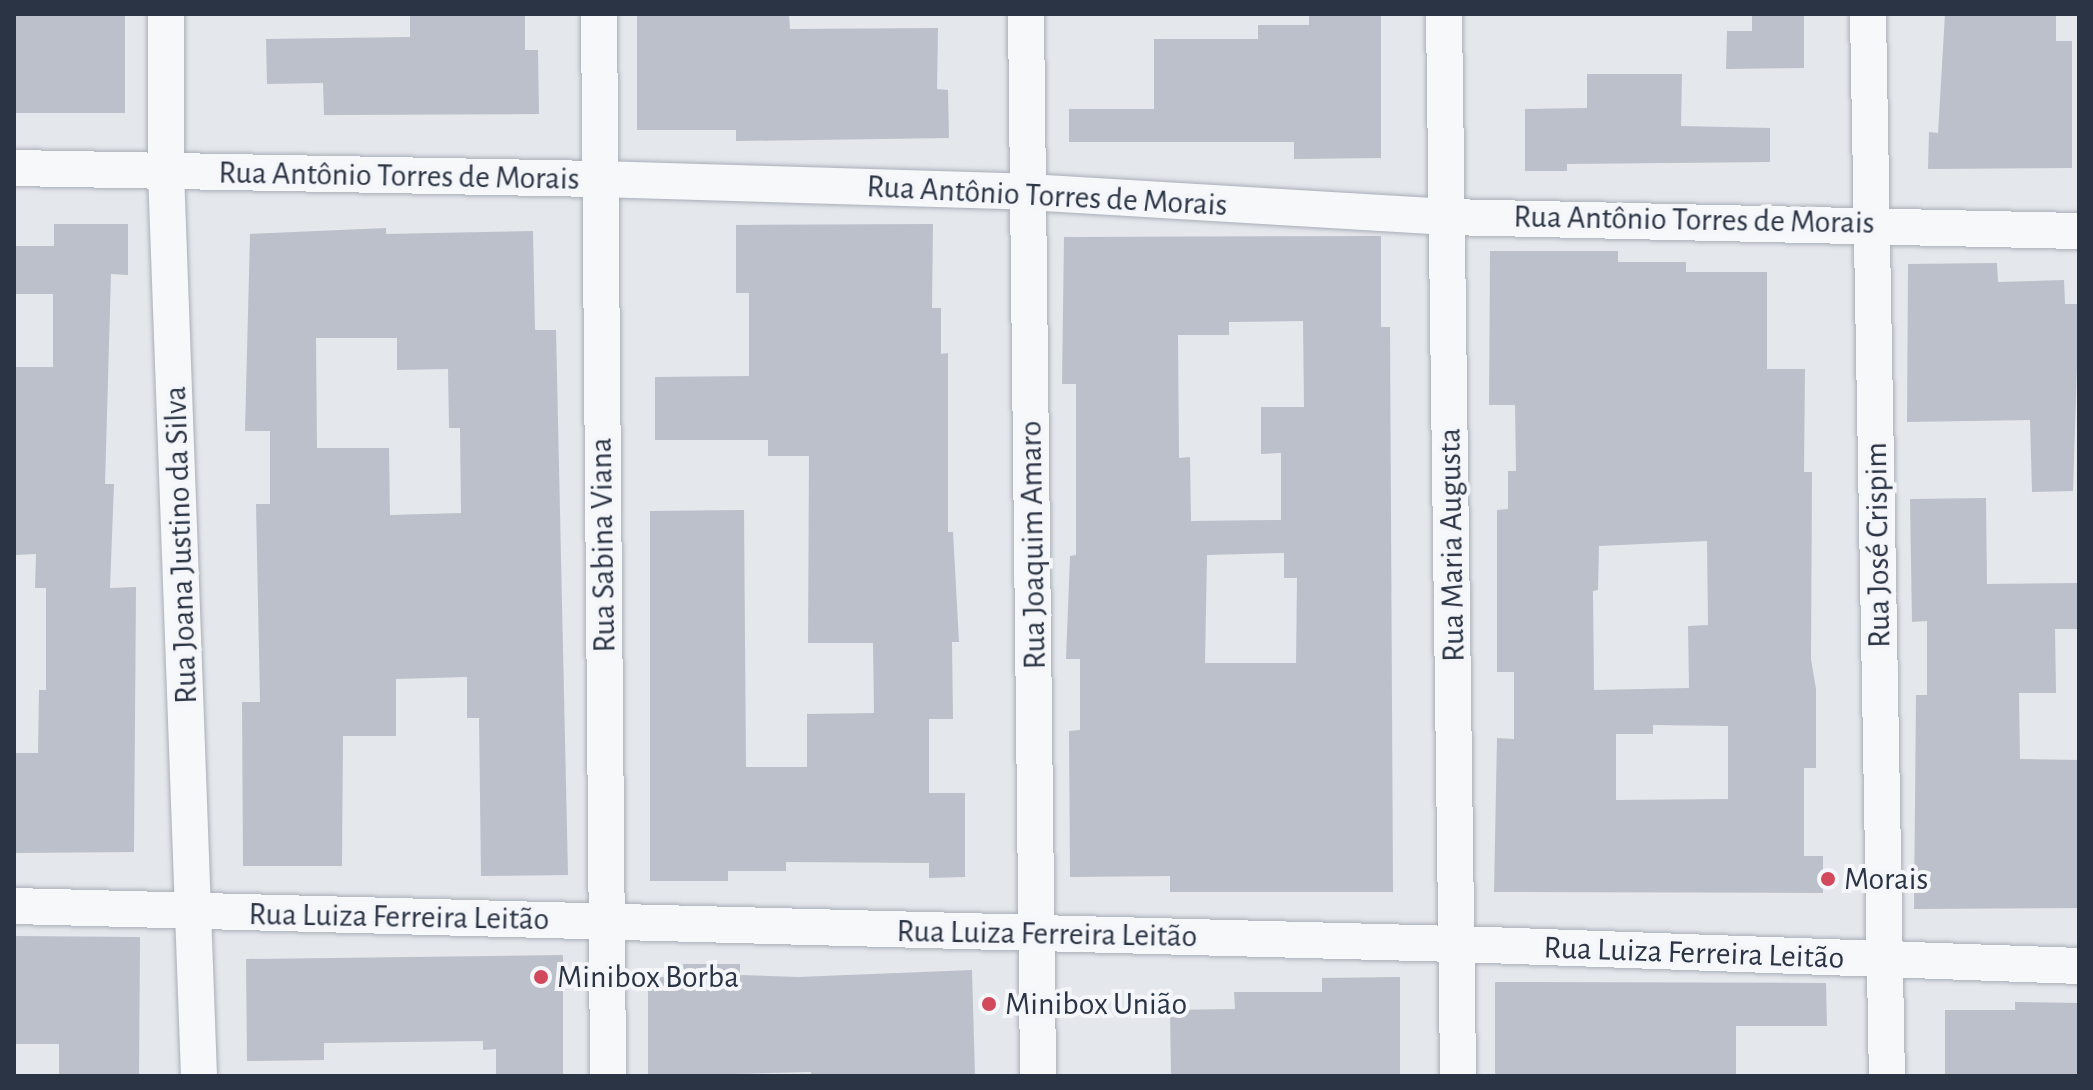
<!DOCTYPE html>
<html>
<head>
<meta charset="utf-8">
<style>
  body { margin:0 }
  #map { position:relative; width:2093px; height:1090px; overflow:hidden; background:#e4e7ec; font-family:"Alegreya Sans",sans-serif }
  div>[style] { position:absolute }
  .building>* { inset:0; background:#bbc0ca; transform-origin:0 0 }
  .roads { filter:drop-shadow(0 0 2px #a9aeb7) drop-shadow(0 0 2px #a9aeb7) }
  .minor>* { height:36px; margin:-18px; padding:0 18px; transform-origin:18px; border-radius:18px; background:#f7f8fa }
  .dots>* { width:22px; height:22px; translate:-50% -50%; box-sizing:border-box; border:4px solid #f4f6f9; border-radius:50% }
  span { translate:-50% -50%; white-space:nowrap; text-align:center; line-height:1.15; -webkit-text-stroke:8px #f4f6f9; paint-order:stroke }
  .street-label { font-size:32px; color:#2b3445 }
  .poi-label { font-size:32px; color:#2b3445 }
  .left { translate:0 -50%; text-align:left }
  .frame { position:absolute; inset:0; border:16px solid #2b3445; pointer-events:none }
</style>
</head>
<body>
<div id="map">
  <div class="building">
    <i style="left:14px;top:14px;width:111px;height:99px"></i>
    <i style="clip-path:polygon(410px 14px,525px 14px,525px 50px,538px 50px,539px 114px,324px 115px,323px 83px,267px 84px,266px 39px,410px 37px)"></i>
    <i style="clip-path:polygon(637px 14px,789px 14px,790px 29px,938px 28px,937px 89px,948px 90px,949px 138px,736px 141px,736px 130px,637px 130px)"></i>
    <i style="clip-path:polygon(1309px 14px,1381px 14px,1381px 158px,1294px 159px,1294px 142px,1069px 142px,1069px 109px,1154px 109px,1154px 39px,1258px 39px,1258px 25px,1309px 25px)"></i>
    <i style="clip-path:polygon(1752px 14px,1804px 14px,1804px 68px,1726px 69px,1727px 31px,1752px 31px)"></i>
    <i style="clip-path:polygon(1945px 14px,2056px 14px,2056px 41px,2072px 41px,2072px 168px,1928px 169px,1929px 132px,1938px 133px)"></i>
    <i style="clip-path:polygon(1587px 74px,1682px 74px,1681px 126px,1770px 128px,1770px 162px,1567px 164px,1567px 171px,1525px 171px,1525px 109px,1587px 108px)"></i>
    <i style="clip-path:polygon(54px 224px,128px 224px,128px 275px,111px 274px,105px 484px,114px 484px,110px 588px,136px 587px,134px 852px,14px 853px,14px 753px,38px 753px,39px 690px,46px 690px,46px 588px,35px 588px,36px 554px,14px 555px,14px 367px,53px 367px,53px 294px,14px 294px,14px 246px,54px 246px)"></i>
    <i style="clip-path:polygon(933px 224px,932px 308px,941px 308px,941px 354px,948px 353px,948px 532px,953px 532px,959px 642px,952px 642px,953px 719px,929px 719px,929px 793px,965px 793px,965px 877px,929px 878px,929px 863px,786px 862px,786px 871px,728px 871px,728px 881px,650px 881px,650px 511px,744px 510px,746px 767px,807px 767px,807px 714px,874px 713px,873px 643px,808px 643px,809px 456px,768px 456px,768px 440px,655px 440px,655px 377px,749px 376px,749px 293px,736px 293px,736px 225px)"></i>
    <i style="clip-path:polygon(evenodd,386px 228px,386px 234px,533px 231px,535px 330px,556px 330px,568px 875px,481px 876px,479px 718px,467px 718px,467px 677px,396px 679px,396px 736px,343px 736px,342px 866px,243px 866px,242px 702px,260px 702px,256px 504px,270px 504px,270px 431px,245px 431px,250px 234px,386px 228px,316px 338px,397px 338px,397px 370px,448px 369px,449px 428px,460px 428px,461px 513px,390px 515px,389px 448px,317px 448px,316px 338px)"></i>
    <i style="clip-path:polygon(evenodd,1381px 236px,1381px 327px,1390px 327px,1393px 892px,1170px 892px,1170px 876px,1070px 877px,1069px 731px,1080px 730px,1080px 659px,1066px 659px,1070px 556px,1076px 555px,1076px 384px,1062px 384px,1064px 237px,1381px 236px,1303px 321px,1304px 407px,1261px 407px,1261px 454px,1281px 453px,1281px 520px,1191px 521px,1190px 457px,1179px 458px,1178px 335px,1229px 335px,1229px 322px,1303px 321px,1381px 236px,1284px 553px,1284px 578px,1297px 578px,1296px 663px,1205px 663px,1207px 555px,1284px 553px)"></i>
    <i style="clip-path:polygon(evenodd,1490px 251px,1618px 251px,1618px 262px,1686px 262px,1686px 272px,1767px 272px,1767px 369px,1805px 369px,1804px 472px,1812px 472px,1811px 659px,1816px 689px,1816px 768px,1804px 768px,1804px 856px,1823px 856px,1823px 893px,1494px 892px,1497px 738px,1514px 739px,1514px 672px,1497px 672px,1497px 510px,1508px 509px,1508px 471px,1516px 471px,1515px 405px,1489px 405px,1490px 251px,1707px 541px,1708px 625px,1688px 626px,1689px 688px,1594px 690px,1593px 591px,1598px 590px,1599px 546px,1707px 541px,1490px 251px,1653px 725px,1728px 726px,1728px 799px,1616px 800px,1616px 734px,1653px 734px,1653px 725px)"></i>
    <i style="clip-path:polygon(1997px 263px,1998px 282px,2064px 280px,2065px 304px,2079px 304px,2073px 491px,2032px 492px,2030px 420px,1907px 422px,1908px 264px)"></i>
    <i style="clip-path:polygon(1986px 498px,1987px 584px,2079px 583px,2079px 629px,2055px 629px,2056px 693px,2019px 693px,2020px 759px,2079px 760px,2079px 908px,1914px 909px,1916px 695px,1927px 695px,1927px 621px,1912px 622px,1910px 499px)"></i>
    <i style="clip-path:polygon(14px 936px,140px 937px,139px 1076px,59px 1076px,59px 1044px,14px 1044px)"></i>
    <i style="clip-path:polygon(563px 955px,563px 1076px,496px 1076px,496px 1049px,483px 1050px,483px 1041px,324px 1043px,324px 1060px,247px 1061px,246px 959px)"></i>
    <i style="clip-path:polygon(683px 964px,740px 964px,740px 975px,798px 977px,972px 970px,975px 1076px,811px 1076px,811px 1072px,648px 1076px,648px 977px,684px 977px)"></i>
    <i style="clip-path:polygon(1400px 977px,1400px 1076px,1171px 1076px,1170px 1010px,1235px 1009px,1234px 992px,1322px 992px,1322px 978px)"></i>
    <i style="clip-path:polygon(1495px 982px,1826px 983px,1827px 1026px,1736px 1026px,1736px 1076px,1495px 1076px)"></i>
    <i style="clip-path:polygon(2015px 1002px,2079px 1003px,2079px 1076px,1945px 1076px,1945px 1010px,2015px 1010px)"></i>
  </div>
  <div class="roads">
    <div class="minor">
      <i style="left:166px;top:14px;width:158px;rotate:90deg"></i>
      <i style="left:166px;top:172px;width:905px;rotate:87.91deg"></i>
      <i style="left:599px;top:14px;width:1062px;rotate:89.51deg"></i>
      <i style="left:1026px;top:14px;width:1062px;rotate:89.35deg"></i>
      <i style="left:1444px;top:14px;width:1062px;rotate:89.24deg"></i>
      <i style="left:1868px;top:14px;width:1062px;rotate:88.98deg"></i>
      <i style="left:14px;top:168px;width:586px;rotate:1.08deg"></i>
      <i style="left:600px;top:179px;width:429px;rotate:1.7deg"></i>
      <i style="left:1029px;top:192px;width:419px;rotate:3.4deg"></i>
      <i style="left:1447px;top:217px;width:632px;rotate:1.27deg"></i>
      <i style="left:14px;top:906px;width:1445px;rotate:1.51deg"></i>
      <i style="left:1459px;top:944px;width:620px;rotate:2.03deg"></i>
    </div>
  </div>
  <div class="dots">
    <i style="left:1828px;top:879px;background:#d1495b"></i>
    <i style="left:541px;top:977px;background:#d1495b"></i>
    <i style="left:989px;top:1004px;background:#d1495b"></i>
  </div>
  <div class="street-label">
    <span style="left:399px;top:176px;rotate:1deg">Rua Antônio Torres de Morais</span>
    <span style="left:1047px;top:196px;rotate:3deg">Rua Antônio Torres de Morais</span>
    <span style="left:1694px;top:220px;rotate:1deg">Rua Antônio Torres de Morais</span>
    <span style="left:181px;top:545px;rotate:-92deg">Rua Joana Justino da Silva</span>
    <span style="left:603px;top:545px;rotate:-91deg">Rua Sabina Viana</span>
    <span style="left:1033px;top:545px;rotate:-91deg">Rua Joaquim Amaro</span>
    <span style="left:1452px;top:545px;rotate:-91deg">Rua Maria Augusta</span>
    <span style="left:1878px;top:545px;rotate:-91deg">Rua José Crispim</span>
    <span style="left:399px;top:917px;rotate:1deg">Rua Luiza Ferreira Leitão</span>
    <span style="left:1047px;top:934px;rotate:1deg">Rua Luiza Ferreira Leitão</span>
    <span style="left:1694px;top:953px;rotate:2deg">Rua Luiza Ferreira Leitão</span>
  </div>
  <div class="poi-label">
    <span class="left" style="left:1844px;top:879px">Morais</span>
    <span class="left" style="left:557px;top:977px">Minibox Borba</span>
    <span class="left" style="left:1005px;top:1004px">Minibox União</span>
  </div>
  <div class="frame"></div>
</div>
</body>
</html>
